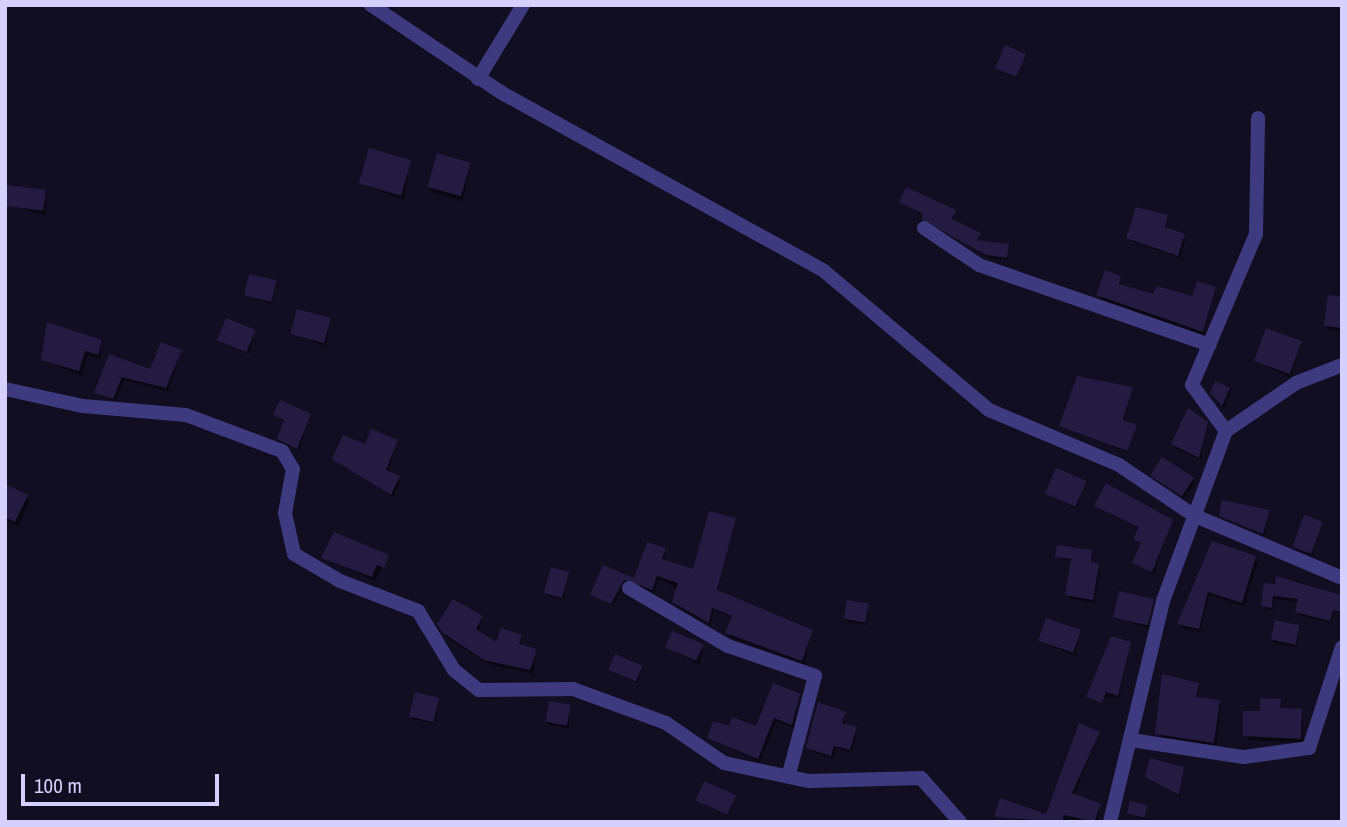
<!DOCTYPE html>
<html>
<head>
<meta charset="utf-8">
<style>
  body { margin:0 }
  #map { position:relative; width:1347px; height:827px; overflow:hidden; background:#120e22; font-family:"Archivo Narrow",sans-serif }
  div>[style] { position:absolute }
  .shadow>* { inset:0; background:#0007 }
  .building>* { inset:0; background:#231b42; transform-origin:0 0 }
  .minor>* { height:14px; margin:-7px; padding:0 7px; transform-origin:7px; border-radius:7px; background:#3e3a7f }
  span { translate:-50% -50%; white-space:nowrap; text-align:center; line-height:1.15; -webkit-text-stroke:5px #120e22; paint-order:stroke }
  .frame { position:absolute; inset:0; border:7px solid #d6d0fe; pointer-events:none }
  .scale { position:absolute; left:21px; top:774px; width:198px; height:32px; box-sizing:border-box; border:4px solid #d6d0fe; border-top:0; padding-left:9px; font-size:21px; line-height:24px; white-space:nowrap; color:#d6d0fe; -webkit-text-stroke:5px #120e22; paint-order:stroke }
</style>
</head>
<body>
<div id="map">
  <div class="shadow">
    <i style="clip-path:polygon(1024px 55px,1017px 79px,997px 68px)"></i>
    <i style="clip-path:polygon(410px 161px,404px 200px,361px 184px)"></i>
    <i style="clip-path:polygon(470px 165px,463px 201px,432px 192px,429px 187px)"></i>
    <i style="clip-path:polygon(44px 191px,46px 215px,6px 205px)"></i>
    <i style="clip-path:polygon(901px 202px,955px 212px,953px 222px,979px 234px,979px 242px,1008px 246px,1008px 260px,989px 258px)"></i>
    <i style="clip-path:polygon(1167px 217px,1166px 229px,1186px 239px,1180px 258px,1130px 241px)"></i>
    <i style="clip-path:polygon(1120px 277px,1120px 287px,1154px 296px,1193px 298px,1215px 289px,1204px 335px,1100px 299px)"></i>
    <i style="clip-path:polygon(275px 282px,272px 304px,245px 295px)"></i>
    <i style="clip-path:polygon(1342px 299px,1342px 332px,1327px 329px,1325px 326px)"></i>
    <i style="clip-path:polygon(330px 320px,326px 346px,291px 334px)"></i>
    <i style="clip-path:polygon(255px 331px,249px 354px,219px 340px)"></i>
    <i style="clip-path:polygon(101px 341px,100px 359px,88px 355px,81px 376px,43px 359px)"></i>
    <i style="clip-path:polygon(1300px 342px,1291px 378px,1259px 362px)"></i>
    <i style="clip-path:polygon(181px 351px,168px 391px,124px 380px,115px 401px,95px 393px,110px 356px,151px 371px)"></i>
    <i style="clip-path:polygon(1132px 389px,1124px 422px,1135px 426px,1125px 452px,1061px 425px)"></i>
    <i style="clip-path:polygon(1229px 389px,1231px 392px,1224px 408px,1214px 396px)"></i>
    <i style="clip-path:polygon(275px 415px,310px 415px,299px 451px,281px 442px,285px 422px)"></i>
    <i style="clip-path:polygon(1206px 423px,1201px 460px,1175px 448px,1173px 444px)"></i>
    <i style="clip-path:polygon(397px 441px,388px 473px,400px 481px,393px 497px,334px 459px)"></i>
    <i style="clip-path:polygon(1152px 475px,1193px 480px,1195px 483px,1184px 498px)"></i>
    <i style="clip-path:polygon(1084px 482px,1077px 509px,1047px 494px)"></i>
    <i style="clip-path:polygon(5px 486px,30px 502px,18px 526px,5px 520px)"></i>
    <i style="clip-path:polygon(1096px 506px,1171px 521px,1154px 574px,1134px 563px,1142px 545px,1135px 539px,1140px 528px)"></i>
    <i style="clip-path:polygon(1269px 511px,1265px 536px,1221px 515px)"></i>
    <i style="clip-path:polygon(734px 519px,718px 592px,812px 631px,804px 664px,729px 637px,734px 618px,714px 610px,710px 625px,676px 606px,678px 589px,659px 578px,654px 593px,626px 583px,613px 606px,592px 595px,604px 567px,636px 580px,665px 549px,664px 562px,694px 572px)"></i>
    <i style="clip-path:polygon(1322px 524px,1312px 556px,1295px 549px,1293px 546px)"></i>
    <i style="clip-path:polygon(1213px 543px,1258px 562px,1244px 606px,1209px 595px,1200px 632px,1181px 628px)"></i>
    <i style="clip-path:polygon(1091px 552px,1092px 564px,1100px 568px,1094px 603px,1069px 598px,1072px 562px,1057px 557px)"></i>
    <i style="clip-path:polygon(388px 557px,375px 581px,323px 558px)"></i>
    <i style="clip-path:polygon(568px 573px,563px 600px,548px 596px,546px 593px)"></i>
    <i style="clip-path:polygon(1295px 580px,1342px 596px,1342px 614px,1334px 612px,1331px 623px,1299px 615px,1299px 602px,1274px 599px,1273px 610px,1265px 609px,1266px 584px)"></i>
    <i style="clip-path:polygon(1152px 601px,1149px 628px,1115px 617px)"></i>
    <i style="clip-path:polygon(868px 605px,867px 625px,847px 622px,846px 618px)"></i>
    <i style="clip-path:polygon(482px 617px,479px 633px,497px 644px,520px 636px,522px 646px,536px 651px,533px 674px,489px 664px,447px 638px,439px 624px)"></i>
    <i style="clip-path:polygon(1298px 626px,1296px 647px,1274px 643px,1273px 640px)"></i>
    <i style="clip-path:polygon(1080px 631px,1075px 656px,1040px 641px)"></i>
    <i style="clip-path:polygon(1130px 644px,1119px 698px,1088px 696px)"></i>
    <i style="clip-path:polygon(702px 645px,700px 665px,667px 648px)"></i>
    <i style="clip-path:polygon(642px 667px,638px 683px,611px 670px)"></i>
    <i style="clip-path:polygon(1198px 684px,1198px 699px,1221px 705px,1216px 746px,1159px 737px)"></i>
    <i style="clip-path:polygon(799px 695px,794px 728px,776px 721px,760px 762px,709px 738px,757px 728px)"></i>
    <i style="clip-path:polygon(438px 700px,435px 724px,413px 719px,412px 715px)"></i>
    <i style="clip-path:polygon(1280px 700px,1282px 710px,1303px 715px,1303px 743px,1247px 740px,1261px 713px)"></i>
    <i style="clip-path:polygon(570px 707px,569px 728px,549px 725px,547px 722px)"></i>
    <i style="clip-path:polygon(845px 713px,844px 725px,857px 732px,851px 753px,836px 748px,833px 758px,810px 751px)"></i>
    <i style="clip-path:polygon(1099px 734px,1074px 796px,1100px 806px,1097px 822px,998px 821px,1047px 817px)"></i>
    <i style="clip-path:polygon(1183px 768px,1180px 797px,1147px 777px)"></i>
    <i style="clip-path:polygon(734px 796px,730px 813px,698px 799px)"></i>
    <i style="clip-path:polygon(1147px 807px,1146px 820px,1129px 814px)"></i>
  </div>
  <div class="building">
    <i style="left:1005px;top:45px;width:23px;height:25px;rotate:23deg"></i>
    <i style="left:369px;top:148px;width:44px;height:37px;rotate:16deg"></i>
    <i style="left:437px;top:153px;width:35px;height:35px;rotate:16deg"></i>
    <i style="left:6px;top:185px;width:40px;height:21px;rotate:7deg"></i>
    <i style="clip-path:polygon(906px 187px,956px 210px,952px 219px,981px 233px,977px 240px,1009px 244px,1007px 258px,986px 255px,921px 219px,923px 214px,899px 202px)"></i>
    <i style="clip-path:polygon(1136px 207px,1168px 215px,1165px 227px,1185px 234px,1178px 256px,1126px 238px)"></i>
    <i style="clip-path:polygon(1105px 270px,1121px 276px,1119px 284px,1153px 294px,1157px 286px,1192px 296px,1197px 281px,1216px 287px,1203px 332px,1096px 295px)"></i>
    <i style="left:249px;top:274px;width:28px;height:22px;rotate:13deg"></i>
    <i style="clip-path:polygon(1328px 295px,1342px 297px,1342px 328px,1324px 326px)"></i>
    <i style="left:297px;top:309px;width:35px;height:26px;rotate:15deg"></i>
    <i style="left:226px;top:318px;width:32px;height:24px;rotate:22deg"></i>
    <i style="clip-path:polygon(47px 322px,102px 340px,98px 355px,85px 351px,79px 371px,41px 360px)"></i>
    <i style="left:1266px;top:328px;width:38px;height:35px;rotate:20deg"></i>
    <i style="clip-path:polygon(161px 342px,182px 350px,166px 388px,122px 377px,113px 399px,94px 393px,109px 354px,150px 369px)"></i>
    <i style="clip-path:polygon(1077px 376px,1133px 387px,1123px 420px,1137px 425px,1127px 451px,1059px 426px)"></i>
    <i style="clip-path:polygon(1215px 381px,1230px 388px,1222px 406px,1210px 393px)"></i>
    <i style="clip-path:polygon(280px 400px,311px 414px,297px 449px,277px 439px,284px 420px,273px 415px)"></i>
    <i style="clip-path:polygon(1188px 408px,1208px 422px,1199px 458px,1171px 444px)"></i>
    <i style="clip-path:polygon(371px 429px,398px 440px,386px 470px,400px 476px,391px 495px,332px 459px,343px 435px,365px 444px)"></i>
    <i style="left:1162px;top:457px;width:38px;height:22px;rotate:33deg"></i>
    <i style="left:1056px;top:468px;width:33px;height:28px;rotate:23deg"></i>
    <i style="clip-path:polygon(1106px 483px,1173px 520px,1152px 572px,1132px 563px,1141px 543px,1133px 539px,1139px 527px,1094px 506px)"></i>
    <i style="clip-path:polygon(5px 484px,28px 495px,15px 522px,5px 517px)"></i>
    <i style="clip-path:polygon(1222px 500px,1270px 510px,1263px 534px,1219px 516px)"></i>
    <i style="clip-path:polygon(709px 511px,736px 518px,717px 590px,813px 630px,802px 661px,725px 633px,732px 616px,712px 608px,709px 623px,672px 602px,678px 583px,657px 576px,652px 590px,624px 580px,611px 604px,590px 595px,603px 565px,634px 578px,647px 542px,666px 548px,662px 559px,693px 569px)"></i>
    <i style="left:1304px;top:515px;width:20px;height:34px;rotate:20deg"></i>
    <i style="clip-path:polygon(334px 532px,389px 555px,384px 568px,377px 565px,372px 577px,321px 558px)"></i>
    <i style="clip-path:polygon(1212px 541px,1256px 556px,1242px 603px,1208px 592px,1199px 629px,1177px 624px)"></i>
    <i style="clip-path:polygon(1057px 545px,1092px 550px,1091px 562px,1099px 564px,1093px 600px,1065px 595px,1071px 559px,1055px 557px)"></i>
    <i style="left:551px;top:567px;width:19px;height:27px;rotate:16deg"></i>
    <i style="clip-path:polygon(1276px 576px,1342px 595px,1342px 612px,1333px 610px,1330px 621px,1295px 612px,1298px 599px,1273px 596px,1272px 608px,1261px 606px,1264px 583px,1275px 584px)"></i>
    <i style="left:1119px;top:591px;width:36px;height:27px;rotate:13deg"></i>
    <i style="clip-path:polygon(453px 599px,483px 616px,476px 629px,496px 642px,501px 628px,522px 635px,519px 644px,537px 649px,530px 670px,484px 660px,443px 633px,437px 624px)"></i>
    <i style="left:847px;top:600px;width:22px;height:19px;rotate:10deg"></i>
    <i style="left:1046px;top:618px;width:37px;height:24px;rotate:19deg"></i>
    <i style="left:1275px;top:620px;width:25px;height:20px;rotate:12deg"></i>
    <i style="left:672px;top:631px;width:34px;height:18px;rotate:23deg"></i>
    <i style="clip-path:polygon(1111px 636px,1131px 642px,1118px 696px,1106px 692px,1102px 703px,1086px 697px)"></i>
    <i style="left:615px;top:654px;width:30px;height:17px;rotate:23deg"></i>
    <i style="clip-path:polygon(1162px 674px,1199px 683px,1196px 697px,1220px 700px,1214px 743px,1155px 734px)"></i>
    <i style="clip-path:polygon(773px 683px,800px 694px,792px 725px,774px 718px,758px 759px,707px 738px,713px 721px,729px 726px,732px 717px,756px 726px)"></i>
    <i style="left:415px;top:692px;width:25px;height:25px;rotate:14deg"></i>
    <i style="clip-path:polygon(1260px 698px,1281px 699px,1280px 708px,1302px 709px,1301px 739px,1243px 736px,1243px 711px,1260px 711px)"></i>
    <i style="left:549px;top:701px;width:22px;height:21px;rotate:10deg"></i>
    <i style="clip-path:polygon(818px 702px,846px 712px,842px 723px,857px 727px,850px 750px,834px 746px,831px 756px,806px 748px)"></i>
    <i style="clip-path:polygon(1079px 723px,1100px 732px,1072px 793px,1101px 804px,1094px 822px,1064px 815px,1062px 822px,994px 817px,1000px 798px,1046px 814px)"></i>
    <i style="clip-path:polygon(1150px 758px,1184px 767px,1179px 795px,1145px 777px)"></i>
    <i style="left:704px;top:781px;width:35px;height:21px;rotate:24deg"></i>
    <i style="left:1130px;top:801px;width:18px;height:13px;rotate:13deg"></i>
  </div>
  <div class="minor">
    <i style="left:371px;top:5px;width:158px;rotate:33.9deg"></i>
    <i style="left:502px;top:93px;width:368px;rotate:28.9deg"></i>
    <i style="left:824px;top:271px;width:216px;rotate:40.1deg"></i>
    <i style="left:989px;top:410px;width:141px;rotate:22.9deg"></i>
    <i style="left:1119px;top:465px;width:89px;rotate:34deg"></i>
    <i style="left:1193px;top:515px;width:162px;rotate:22.9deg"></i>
    <i style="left:478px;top:79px;width:87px;rotate:-58.7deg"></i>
    <i style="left:924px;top:228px;width:66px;rotate:33.9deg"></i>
    <i style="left:979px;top:265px;width:244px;rotate:19.1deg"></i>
    <i style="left:5px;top:389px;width:80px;rotate:12.3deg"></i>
    <i style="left:83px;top:406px;width:103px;rotate:5deg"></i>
    <i style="left:186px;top:415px;width:103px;rotate:20.6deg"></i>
    <i style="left:282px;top:451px;width:21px;rotate:59deg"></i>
    <i style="left:293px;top:469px;width:45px;rotate:100.3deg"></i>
    <i style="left:285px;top:513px;width:42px;rotate:77.6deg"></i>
    <i style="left:294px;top:554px;width:53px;rotate:30.4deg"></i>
    <i style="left:340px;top:581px;width:84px;rotate:21deg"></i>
    <i style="left:418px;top:611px;width:69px;rotate:58.6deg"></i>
    <i style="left:454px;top:670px;width:32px;rotate:39deg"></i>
    <i style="left:479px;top:690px;width:94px;rotate:-0.6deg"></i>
    <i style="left:573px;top:689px;width:99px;rotate:20.1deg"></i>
    <i style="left:666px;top:723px;width:70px;rotate:34.6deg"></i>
    <i style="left:724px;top:763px;width:87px;rotate:12deg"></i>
    <i style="left:809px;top:781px;width:112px;rotate:-1.5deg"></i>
    <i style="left:921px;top:778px;width:59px;rotate:48.4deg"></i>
    <i style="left:1226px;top:431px;width:57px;rotate:-126.5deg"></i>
    <i style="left:1192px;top:385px;width:164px;rotate:-67deg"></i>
    <i style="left:1256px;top:234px;width:116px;rotate:-89deg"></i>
    <i style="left:629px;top:588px;width:115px;rotate:30.4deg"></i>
    <i style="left:728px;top:646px;width:92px;rotate:19deg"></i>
    <i style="left:815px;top:676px;width:101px;rotate:104.9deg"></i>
    <i style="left:1131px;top:740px;width:114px;rotate:8.6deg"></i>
    <i style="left:1244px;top:757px;width:66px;rotate:-7.9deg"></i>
    <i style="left:1309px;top:748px;width:106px;rotate:-71.9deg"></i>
    <i style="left:1110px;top:822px;width:227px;rotate:-76.5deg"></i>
    <i style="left:1163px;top:601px;width:181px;rotate:-69.7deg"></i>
    <i style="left:1226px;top:431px;width:85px;rotate:-34.4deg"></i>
    <i style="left:1296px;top:383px;width:49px;rotate:-21.4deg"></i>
  </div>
  <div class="frame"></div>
  <div class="scale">100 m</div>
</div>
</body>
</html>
